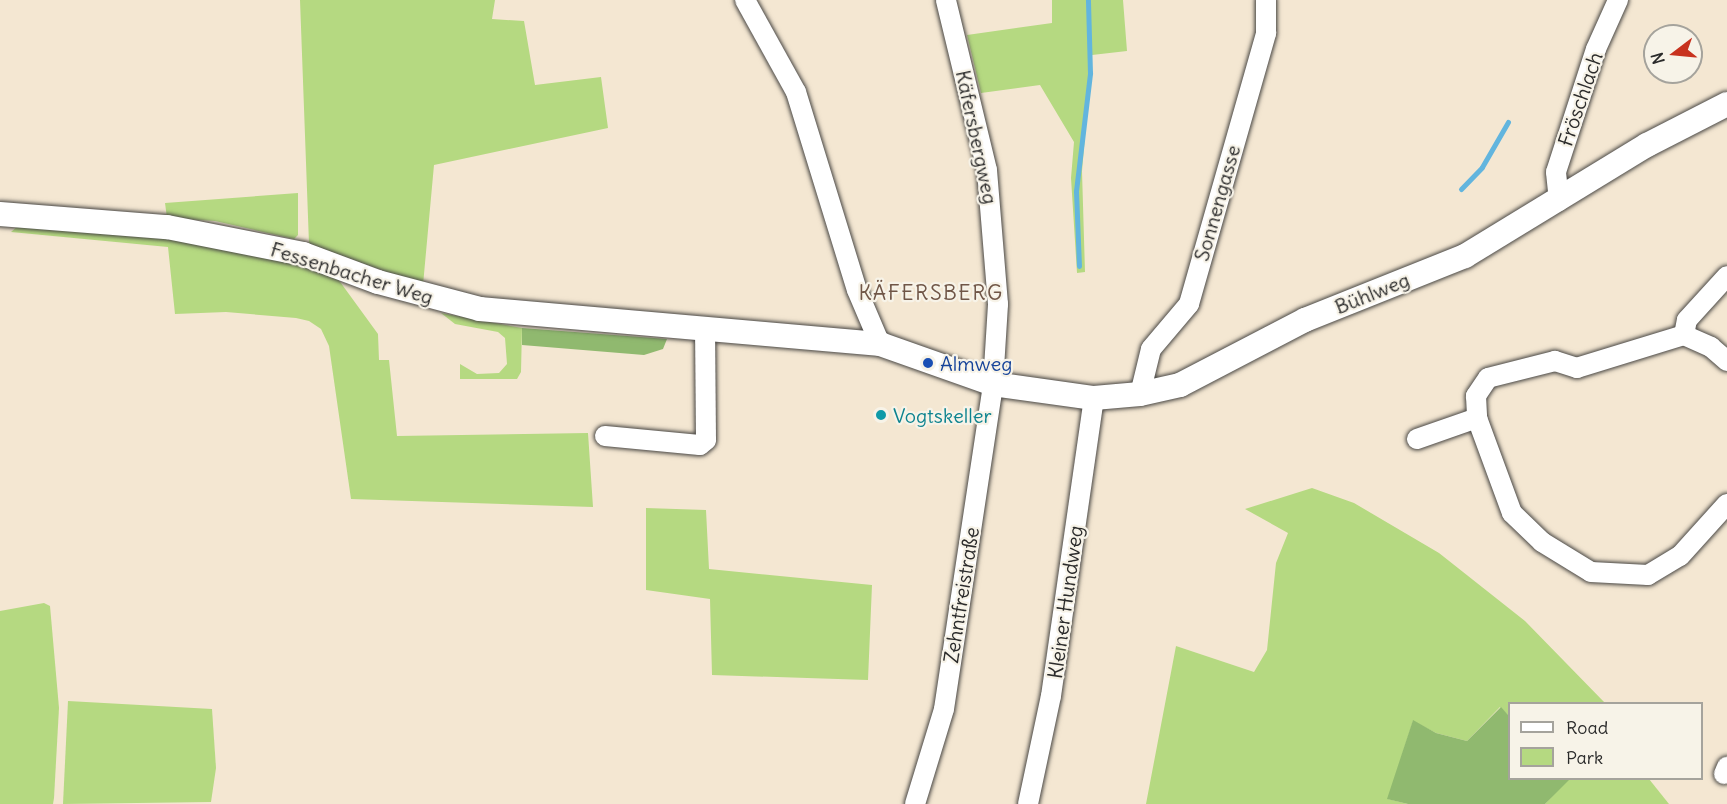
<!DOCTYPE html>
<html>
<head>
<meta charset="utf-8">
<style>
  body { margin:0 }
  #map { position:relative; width:1727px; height:804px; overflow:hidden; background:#f4e7d2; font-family:Delius,sans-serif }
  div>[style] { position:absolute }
  .green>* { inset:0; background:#b5d981 }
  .forest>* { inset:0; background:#90b96f }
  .stream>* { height:5px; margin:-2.5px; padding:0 2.5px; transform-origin:2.5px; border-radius:2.5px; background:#62b5de }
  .roads { filter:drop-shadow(0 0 2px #494744) drop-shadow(0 0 2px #494744) }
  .minor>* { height:20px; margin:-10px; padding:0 10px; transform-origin:10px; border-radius:10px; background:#fff }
  .tertiary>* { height:24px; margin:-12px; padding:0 12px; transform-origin:12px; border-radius:12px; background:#fff }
  .dots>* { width:16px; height:16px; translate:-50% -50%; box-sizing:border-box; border:3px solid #f7f3e8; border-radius:50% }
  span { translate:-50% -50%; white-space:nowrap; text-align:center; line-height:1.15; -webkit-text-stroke:4.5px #f7f3e8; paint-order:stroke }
  .street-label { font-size:20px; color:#2b2b2b }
  .transit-label { font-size:20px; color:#164399 }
  .left { translate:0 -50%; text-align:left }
  .culture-label { font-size:20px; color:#0d838f }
  .neighbourhood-label { font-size:21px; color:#705647; letter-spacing:1.5px }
  .legend { position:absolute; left:1508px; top:702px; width:195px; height:78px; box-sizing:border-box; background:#f7f3e8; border:2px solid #a5a39c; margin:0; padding:8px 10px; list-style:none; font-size:18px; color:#2b2b2b }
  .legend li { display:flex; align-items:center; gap:12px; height:30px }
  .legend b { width:30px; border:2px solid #a5a39c }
  .north { position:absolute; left:1643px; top:24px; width:60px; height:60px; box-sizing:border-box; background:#f7f3e8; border:2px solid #a5a39c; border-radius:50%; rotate:254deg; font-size:16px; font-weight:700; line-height:24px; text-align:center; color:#2b2b2b }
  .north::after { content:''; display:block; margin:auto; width:21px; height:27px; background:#c8321e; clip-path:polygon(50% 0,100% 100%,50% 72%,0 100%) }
</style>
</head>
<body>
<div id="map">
  <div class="green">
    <i style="clip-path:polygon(300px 0,495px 0,492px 19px,524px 21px,535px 85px,601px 77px,608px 128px,434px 165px,423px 285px,309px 244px)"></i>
    <i style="clip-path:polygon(1052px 0,1123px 0,1127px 51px,1092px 55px,1082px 171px,1085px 272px,1077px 273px,1071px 178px,1074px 142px,1040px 85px,981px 93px,967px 35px,1052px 23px)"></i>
    <i style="clip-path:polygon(298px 193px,298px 235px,294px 239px,215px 221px,167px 218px,165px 203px)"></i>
    <i style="clip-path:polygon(19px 225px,167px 238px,252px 250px,338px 279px,378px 334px,379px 360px,389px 360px,397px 436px,588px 433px,593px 507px,351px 499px,329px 346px,321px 329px,309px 321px,296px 318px,226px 312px,175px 314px,168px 247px,11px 232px)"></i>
    <i style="clip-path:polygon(441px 313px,522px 328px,521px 372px,517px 379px,460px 379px,460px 364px,477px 374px,499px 373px,507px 364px,505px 338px,498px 332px,455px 324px)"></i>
    <i style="clip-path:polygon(1312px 488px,1354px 503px,1439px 553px,1525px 621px,1605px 703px,1510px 704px,1509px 716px,1500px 707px,1467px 741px,1436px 733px,1413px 721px,1388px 799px,1408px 804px,1146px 804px,1176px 646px,1254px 672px,1267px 650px,1276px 563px,1288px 533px,1245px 509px)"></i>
    <i style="clip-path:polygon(646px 508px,706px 510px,709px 569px,872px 585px,868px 680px,712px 675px,710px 599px,646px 590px)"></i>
    <i style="clip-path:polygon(44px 603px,50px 606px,59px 708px,54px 798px,53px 804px,0 804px,0 611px)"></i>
    <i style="clip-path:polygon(68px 701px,212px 709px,216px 768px,211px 802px,63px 804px)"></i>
    <i style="clip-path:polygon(1569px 778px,1649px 779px,1669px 804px,1545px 804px)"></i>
  </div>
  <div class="forest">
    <i style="clip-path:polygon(522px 328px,667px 339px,663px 349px,644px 355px,522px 345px)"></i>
    <i style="clip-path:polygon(1501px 707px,1509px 716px,1510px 778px,1570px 779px,1545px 804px,1408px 804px,1387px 799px,1413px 720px,1436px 733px,1467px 741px)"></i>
  </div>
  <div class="stream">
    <i style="left:1461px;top:189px;width:30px;rotate:-46deg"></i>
    <i style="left:1482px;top:167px;width:52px;rotate:-60deg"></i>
    <i style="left:1079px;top:266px;width:75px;rotate:-92.3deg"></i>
    <i style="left:1076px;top:191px;width:119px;rotate:-83.2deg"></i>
    <i style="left:1090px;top:73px;width:73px;rotate:-91.6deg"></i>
  </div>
  <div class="roads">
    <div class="minor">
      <i style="left:745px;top:0;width:105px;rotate:61deg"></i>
      <i style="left:796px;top:92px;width:207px;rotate:72.9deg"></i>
      <i style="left:857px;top:290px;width:59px;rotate:66.9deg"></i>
      <i style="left:1559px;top:201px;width:29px;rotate:-96deg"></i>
      <i style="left:1556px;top:172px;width:129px;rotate:-72deg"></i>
      <i style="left:1596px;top:49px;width:54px;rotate:-65.8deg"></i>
      <i style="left:1684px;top:335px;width:15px;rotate:-79deg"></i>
      <i style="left:1687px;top:320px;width:59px;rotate:-47.7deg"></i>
      <i style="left:1727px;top:361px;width:21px;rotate:-139deg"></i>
      <i style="left:1711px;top:347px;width:30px;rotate:-156deg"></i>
      <i style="left:1684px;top:335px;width:112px;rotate:162.9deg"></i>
      <i style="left:1577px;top:368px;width:23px;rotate:-162deg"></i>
      <i style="left:1555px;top:361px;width:69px;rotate:165.8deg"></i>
      <i style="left:1488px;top:378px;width:22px;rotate:124deg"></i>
      <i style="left:1476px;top:396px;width:22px;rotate:87deg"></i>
      <i style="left:1477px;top:418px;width:101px;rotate:69.8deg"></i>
      <i style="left:1512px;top:513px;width:42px;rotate:44deg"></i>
      <i style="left:1542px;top:542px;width:57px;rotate:31.5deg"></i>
      <i style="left:1591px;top:572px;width:57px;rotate:3deg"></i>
      <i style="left:1648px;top:575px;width:37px;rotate:-31deg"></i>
      <i style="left:1680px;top:556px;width:70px;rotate:-47.9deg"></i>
      <i style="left:1140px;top:394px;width:46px;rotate:-76.3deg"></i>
      <i style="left:1151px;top:349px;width:59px;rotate:-49.8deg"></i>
      <i style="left:1189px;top:304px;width:282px;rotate:-74.1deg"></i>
      <i style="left:1266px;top:33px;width:33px;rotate:-90deg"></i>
      <i style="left:605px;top:436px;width:95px;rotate:5.4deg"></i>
      <i style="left:700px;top:445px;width:8px;rotate:-40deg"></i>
      <i style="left:706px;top:440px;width:109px;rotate:-90.5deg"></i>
      <i style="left:1417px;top:439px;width:64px;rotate:-19.3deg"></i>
      <i style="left:1724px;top:774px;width:8px;rotate:-67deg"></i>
      <i style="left:915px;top:804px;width:99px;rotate:-73deg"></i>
      <i style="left:944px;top:709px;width:329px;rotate:-81.4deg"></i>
      <i style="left:993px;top:384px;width:80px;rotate:-86.4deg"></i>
      <i style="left:998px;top:304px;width:134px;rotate:-94.7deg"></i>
      <i style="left:987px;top:170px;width:175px;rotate:-103.6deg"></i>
      <i style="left:1028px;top:804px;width:110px;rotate:-78deg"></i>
      <i style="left:1051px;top:696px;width:301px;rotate:-81.8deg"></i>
    </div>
    <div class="tertiary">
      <i style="left:0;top:214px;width:168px;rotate:4.5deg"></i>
      <i style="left:167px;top:227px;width:139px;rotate:11.2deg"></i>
      <i style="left:303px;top:254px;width:80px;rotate:20.5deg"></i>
      <i style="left:378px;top:282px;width:106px;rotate:14.8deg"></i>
      <i style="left:480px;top:309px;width:402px;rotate:5deg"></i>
      <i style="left:880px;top:344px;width:120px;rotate:19.5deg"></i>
      <i style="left:993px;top:384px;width:102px;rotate:7.9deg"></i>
      <i style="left:1094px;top:398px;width:46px;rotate:-5deg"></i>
      <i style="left:1140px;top:394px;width:41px;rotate:-12.7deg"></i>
      <i style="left:1180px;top:385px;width:141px;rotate:-27.5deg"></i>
      <i style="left:1305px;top:320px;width:172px;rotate:-21.8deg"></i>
      <i style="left:1465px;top:256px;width:213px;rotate:-31.4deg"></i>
      <i style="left:1647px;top:145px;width:90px;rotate:-27.1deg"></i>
    </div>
  </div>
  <div class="dots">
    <i style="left:928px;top:363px;background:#1a4fb4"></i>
    <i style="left:881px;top:415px;background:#0f9aa8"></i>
  </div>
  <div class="street-label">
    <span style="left:1580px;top:99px;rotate:-71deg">Fröschlach</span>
    <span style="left:977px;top:137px;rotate:78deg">Käfersbergweg</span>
    <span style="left:1217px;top:203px;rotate:-74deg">Sonnengasse</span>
    <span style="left:352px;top:273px;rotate:17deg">Fessenbacher Weg</span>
    <span style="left:1372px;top:293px;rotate:-22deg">Bühlweg</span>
    <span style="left:961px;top:595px;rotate:-81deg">Zehntfreistraße</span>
    <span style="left:1065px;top:602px;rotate:-82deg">Kleiner Hundweg</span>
  </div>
  <div class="transit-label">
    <span class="left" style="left:940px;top:363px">Almweg</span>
  </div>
  <div class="culture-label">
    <span class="left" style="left:893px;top:415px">Vogtskeller</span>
  </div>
  <div class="neighbourhood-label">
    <span style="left:931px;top:293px">KÄFERSBERG</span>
  </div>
  <ul class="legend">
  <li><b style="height:8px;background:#fff"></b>Road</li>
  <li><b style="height:16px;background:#b5d981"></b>Park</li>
  </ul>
  <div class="north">N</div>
</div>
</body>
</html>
